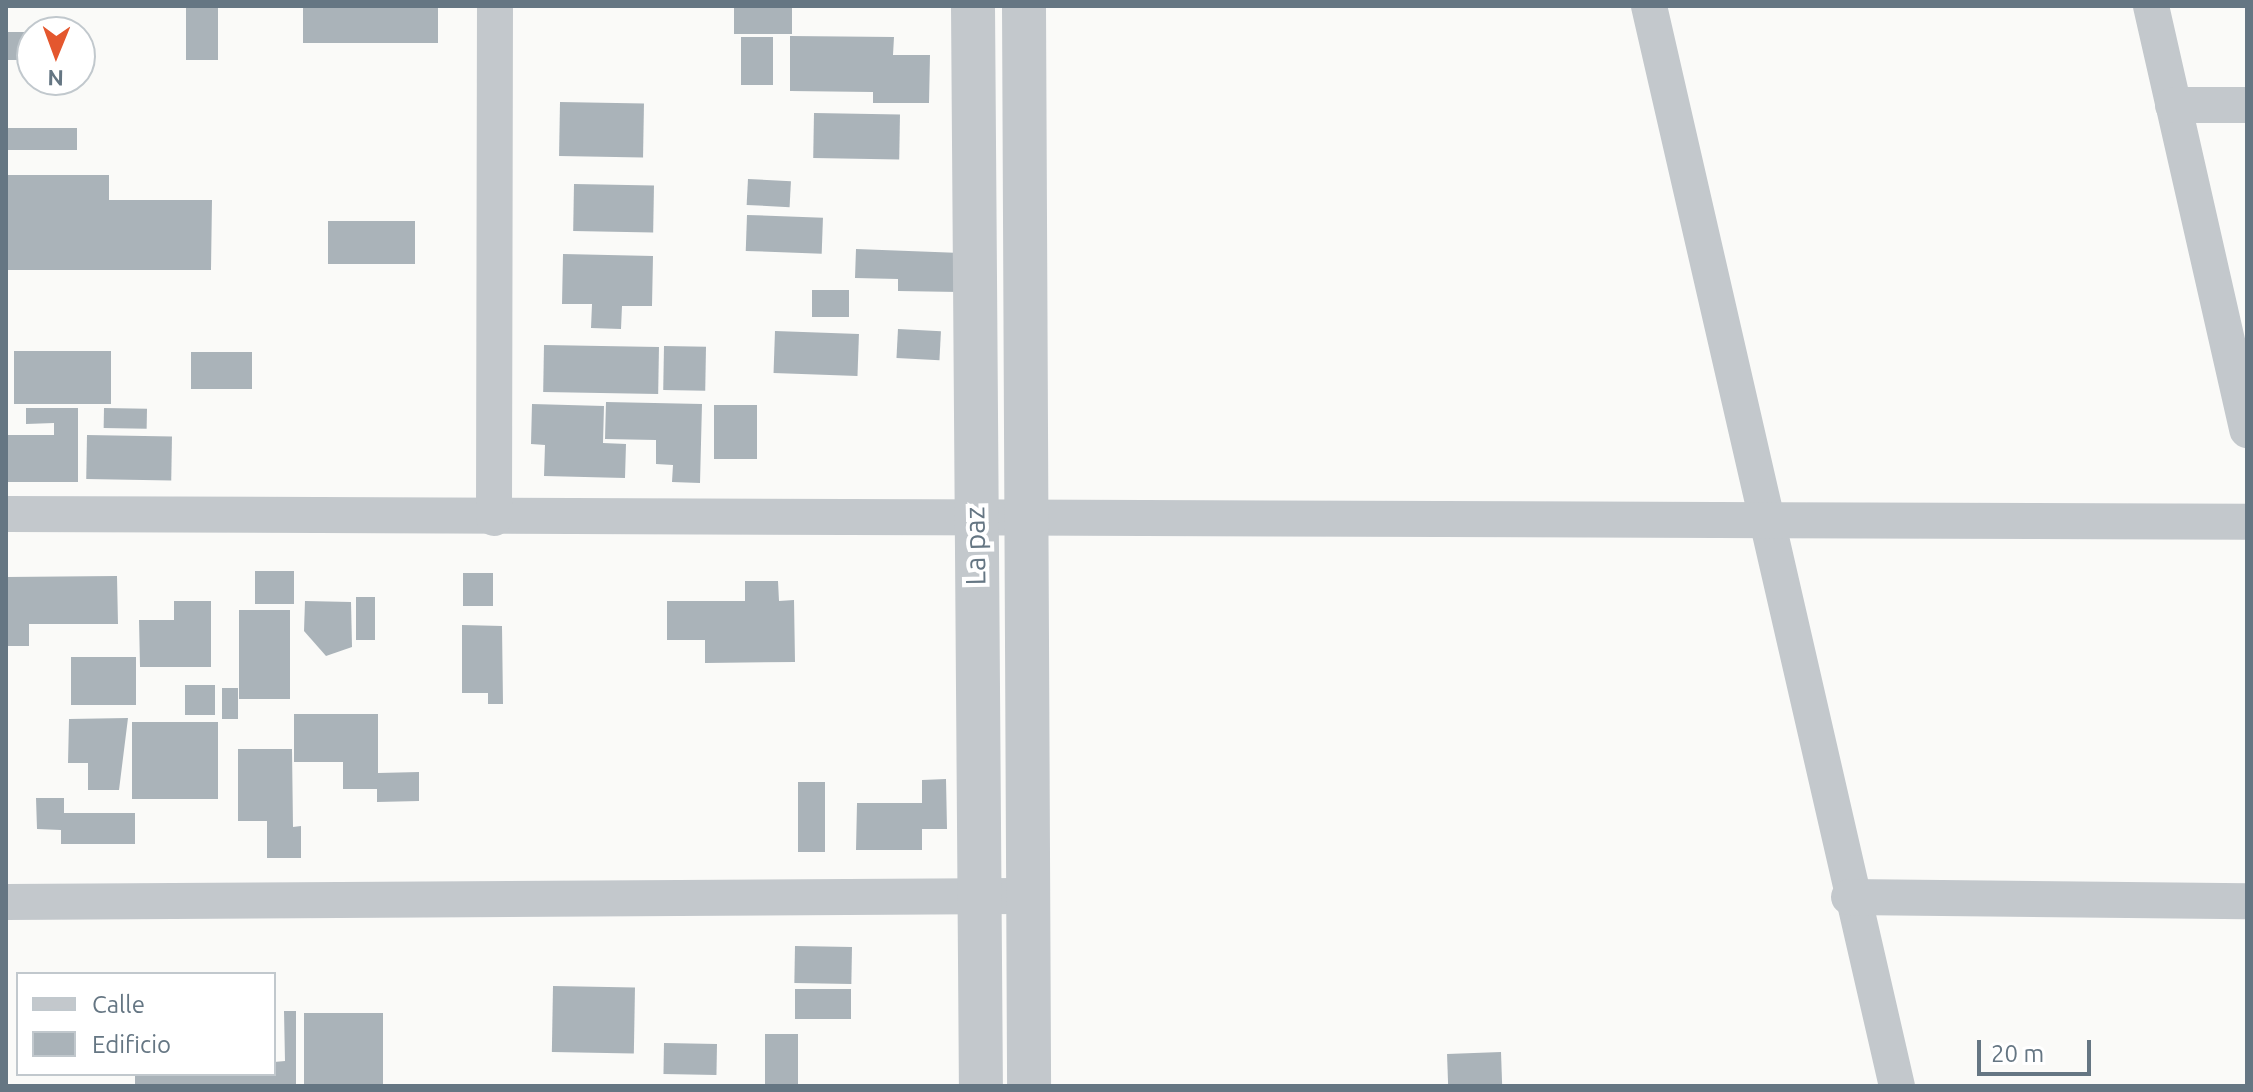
<!DOCTYPE html>
<html>
<head>
<meta charset="utf-8">
<style>
  body { margin:0 }
  #map { position:relative; width:2253px; height:1092px; overflow:hidden; background:#fafaf8; font-family:Ubuntu,sans-serif }
  div>[style] { position:absolute }
  .building>* { inset:0; background:#aab3b9; transform-origin:0 0 }
  .minor>* { height:36px; margin:-18px; padding:0 18px; transform-origin:18px; border-radius:18px; background:#c3c8cc }
  .tertiary>* { height:44px; margin:-22px; padding:0 22px; transform-origin:22px; border-radius:22px; background:#c3c8cc }
  span { translate:-50% -50%; white-space:nowrap; text-align:center; line-height:1.15; -webkit-text-stroke:8px #fff; paint-order:stroke }
  .street-label { font-size:28px; color:#657683 }
  .frame { position:absolute; inset:0; border:8px solid #657683; pointer-events:none }
  .legend { position:absolute; left:16px; top:972px; width:260px; height:104px; box-sizing:border-box; background:#fff; border:2px solid #c1c8cd; margin:0; padding:10px 14px; list-style:none; font-size:24px; color:#657683 }
  .legend li { display:flex; align-items:center; gap:16px; height:40px }
  .legend b { width:40px; border:2px solid #c1c8cd }
  .north { position:absolute; left:16px; top:16px; width:80px; height:80px; box-sizing:border-box; background:#fff; border:2px solid #c1c8cd; border-radius:50%; rotate:181deg; font-size:22px; font-weight:700; line-height:32px; text-align:center; color:#657683 }
  .north::after { content:''; display:block; margin:auto; width:28px; height:36px; background:#e4572e; clip-path:polygon(50% 0,100% 100%,50% 72%,0 100%) }
  .scale { position:absolute; left:1977px; top:1040px; width:114px; height:36px; box-sizing:border-box; border:4px solid #657683; border-top:0; padding-left:10px; font-size:24px; line-height:28px; white-space:nowrap; color:#657683; -webkit-text-stroke:6px #fff; paint-order:stroke }
</style>
</head>
<body>
<div id="map">
  <div class="building">
    <i style="left:186px;top:6px;width:32px;height:54px"></i>
    <i style="left:303px;top:6px;width:135px;height:37px"></i>
    <i style="left:734px;top:6px;width:58px;height:28px"></i>
    <i style="left:6px;top:32px;width:26px;height:28px"></i>
    <i style="clip-path:polygon(790px 36px,894px 37px,893px 55px,930px 55px,929px 103px,873px 103px,873px 92px,790px 91px)"></i>
    <i style="left:741px;top:37px;width:32px;height:48px"></i>
    <i style="left:560px;top:102px;width:84px;height:54px;rotate:1deg"></i>
    <i style="left:814px;top:113px;width:86px;height:45px;rotate:1deg"></i>
    <i style="left:6px;top:128px;width:71px;height:22px"></i>
    <i style="clip-path:polygon(6px 175px,109px 175px,109px 200px,212px 200px,211px 270px,6px 270px)"></i>
    <i style="left:748px;top:179px;width:43px;height:26px;rotate:3deg"></i>
    <i style="left:574px;top:184px;width:80px;height:47px;rotate:1deg"></i>
    <i style="left:747px;top:215px;width:76px;height:36px;rotate:2deg"></i>
    <i style="left:328px;top:221px;width:87px;height:43px"></i>
    <i style="clip-path:polygon(856px 249px,961px 253px,959px 292px,898px 291px,898px 279px,855px 278px)"></i>
    <i style="clip-path:polygon(563px 254px,653px 256px,652px 306px,622px 306px,621px 329px,591px 328px,592px 304px,562px 304px)"></i>
    <i style="left:812px;top:290px;width:37px;height:27px"></i>
    <i style="left:898px;top:329px;width:43px;height:29px;rotate:3deg"></i>
    <i style="left:775px;top:331px;width:84px;height:42px;rotate:2deg"></i>
    <i style="left:544px;top:345px;width:115px;height:47px;rotate:1deg"></i>
    <i style="left:664px;top:346px;width:42px;height:44px;rotate:1deg"></i>
    <i style="left:14px;top:351px;width:97px;height:53px"></i>
    <i style="left:191px;top:352px;width:61px;height:37px"></i>
    <i style="clip-path:polygon(606px 402px,702px 404px,700px 483px,672px 482px,673px 465px,656px 464px,656px 440px,605px 439px)"></i>
    <i style="clip-path:polygon(532px 404px,604px 406px,603px 443px,626px 444px,625px 478px,544px 476px,545px 445px,531px 444px)"></i>
    <i style="left:714px;top:405px;width:43px;height:54px"></i>
    <i style="clip-path:polygon(26px 408px,78px 408px,78px 482px,6px 482px,6px 435px,54px 435px,54px 423px,26px 424px)"></i>
    <i style="left:104px;top:408px;width:43px;height:20px;rotate:1deg"></i>
    <i style="left:87px;top:435px;width:85px;height:44px;rotate:1deg"></i>
    <i style="left:294px;top:571px;width:33px;height:39px;rotate:90deg"></i>
    <i style="left:463px;top:573px;width:30px;height:33px"></i>
    <i style="clip-path:polygon(117px 576px,118px 624px,29px 624px,29px 646px,6px 646px,6px 577px)"></i>
    <i style="clip-path:polygon(745px 581px,778px 581px,779px 601px,794px 600px,795px 662px,705px 663px,705px 640px,667px 640px,667px 601px,745px 601px)"></i>
    <i style="left:356px;top:597px;width:19px;height:43px"></i>
    <i style="clip-path:polygon(174px 601px,211px 601px,211px 667px,140px 667px,139px 620px,174px 620px)"></i>
    <i style="clip-path:polygon(305px 601px,351px 602px,352px 647px,326px 656px,304px 631px)"></i>
    <i style="left:239px;top:610px;width:51px;height:89px"></i>
    <i style="clip-path:polygon(462px 625px,502px 626px,503px 704px,488px 704px,488px 693px,462px 693px)"></i>
    <i style="left:71px;top:657px;width:65px;height:48px"></i>
    <i style="left:185px;top:685px;width:30px;height:30px"></i>
    <i style="left:222px;top:688px;width:16px;height:31px"></i>
    <i style="clip-path:polygon(294px 714px,378px 714px,378px 773px,419px 772px,419px 801px,377px 802px,377px 789px,343px 789px,343px 762px,294px 762px)"></i>
    <i style="clip-path:polygon(128px 718px,119px 790px,88px 790px,88px 763px,68px 763px,69px 719px)"></i>
    <i style="left:132px;top:722px;width:86px;height:77px"></i>
    <i style="clip-path:polygon(238px 749px,292px 749px,293px 827px,301px 826px,301px 858px,267px 858px,267px 821px,238px 821px)"></i>
    <i style="clip-path:polygon(946px 779px,947px 829px,922px 829px,922px 850px,856px 850px,857px 803px,922px 803px,922px 780px)"></i>
    <i style="left:798px;top:782px;width:27px;height:70px"></i>
    <i style="clip-path:polygon(36px 798px,64px 798px,64px 813px,135px 813px,135px 844px,61px 844px,61px 830px,37px 829px)"></i>
    <i style="left:795px;top:946px;width:57px;height:37px;rotate:1deg"></i>
    <i style="left:553px;top:986px;width:82px;height:66px;rotate:1deg"></i>
    <i style="left:795px;top:989px;width:56px;height:30px"></i>
    <i style="clip-path:polygon(284px 1011px,296px 1011px,296px 1086px,135px 1086px,135px 1074px,274px 1074px,274px 1062px,285px 1061px)"></i>
    <i style="left:383px;top:1013px;width:73px;height:79px;rotate:90deg"></i>
    <i style="left:765px;top:1034px;width:33px;height:52px"></i>
    <i style="left:664px;top:1043px;width:53px;height:31px;rotate:1deg"></i>
    <i style="left:1501px;top:1052px;width:34px;height:54px;rotate:88deg"></i>
  </div>
  <div class="minor">
    <i style="left:1649px;top:6px;width:1108px;rotate:77.07deg"></i>
    <i style="left:2151px;top:6px;width:435px;rotate:77.2deg"></i>
    <i style="left:2173px;top:105px;width:74px"></i>
    <i style="left:6px;top:514px;width:2241px;rotate:0.2deg"></i>
    <i style="left:494px;top:518px;width:512px;rotate:-89.89deg"></i>
    <i style="left:1849px;top:897px;width:398px;rotate:0.6deg"></i>
    <i style="left:6px;top:902px;width:1022px;rotate:-0.34deg"></i>
  </div>
  <div class="tertiary">
    <i style="left:973px;top:6px;width:1080px;rotate:89.58deg"></i>
    <i style="left:1024px;top:6px;width:1080px;rotate:89.73deg"></i>
  </div>
  <div class="street-label">
    <span style="left:975px;top:546px;rotate:-91deg">La paz</span>
  </div>
  <div class="frame"></div>
  <ul class="legend">
  <li><b style="height:10px;background:#c3c8cc"></b>Calle</li>
  <li><b style="height:22px;background:#aab3b9"></b>Edificio</li>
  </ul>
  <div class="north">N</div>
  <div class="scale">20 m</div>
</div>
</body>
</html>
